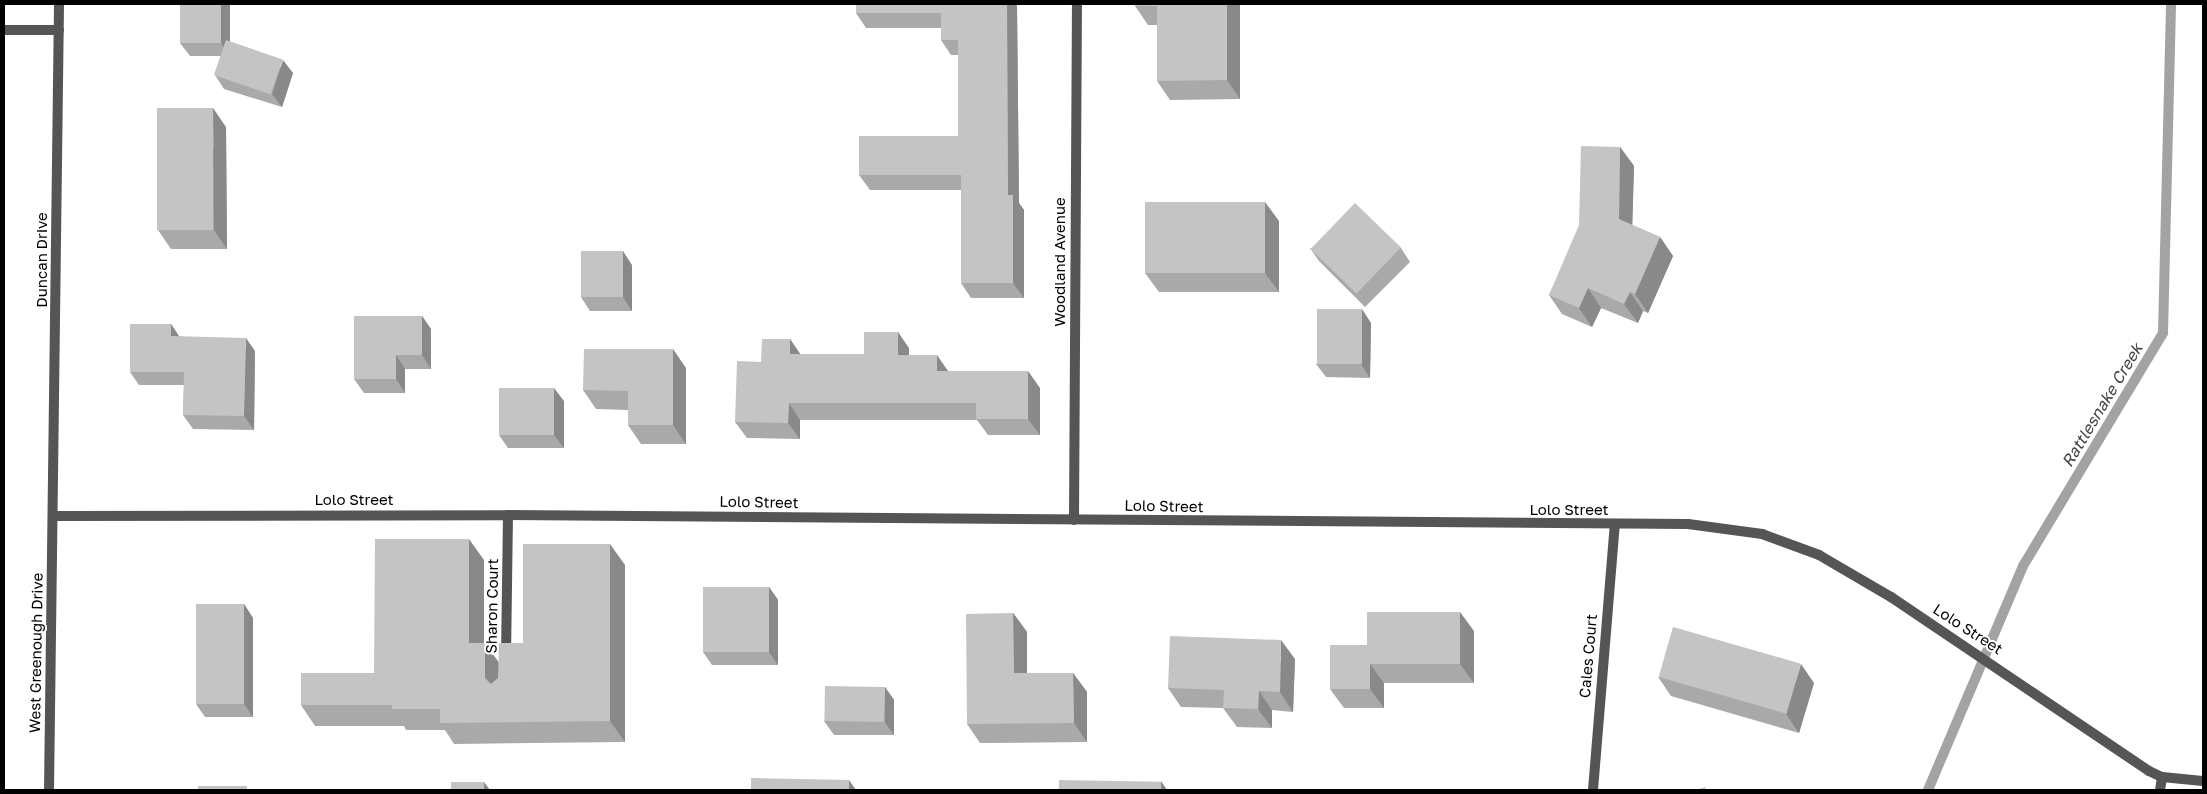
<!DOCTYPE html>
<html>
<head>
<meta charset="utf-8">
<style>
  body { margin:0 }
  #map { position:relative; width:2207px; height:794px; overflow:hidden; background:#fff; font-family:"Golos Text",sans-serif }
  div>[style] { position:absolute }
  .stream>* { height:10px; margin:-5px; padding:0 5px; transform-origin:5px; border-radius:5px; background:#a3a3a3 }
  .minor>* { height:10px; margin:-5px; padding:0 5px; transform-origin:5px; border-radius:5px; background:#555 }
  .tertiary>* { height:10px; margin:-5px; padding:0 5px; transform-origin:5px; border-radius:5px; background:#555 }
  .wall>* { inset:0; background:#a9a9a9 }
  .shaded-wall>* { inset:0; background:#898989 }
  .building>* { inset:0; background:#c4c4c4; transform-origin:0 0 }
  span { translate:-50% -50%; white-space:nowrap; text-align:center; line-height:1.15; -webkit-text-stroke:4px #fff; paint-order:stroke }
  .street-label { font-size:15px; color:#000 }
  .water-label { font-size:16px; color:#444; font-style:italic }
  .frame { position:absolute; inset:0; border:5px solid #000; pointer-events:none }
</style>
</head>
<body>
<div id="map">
  <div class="stream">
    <i style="left:1928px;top:790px;width:243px;rotate:-67deg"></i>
    <i style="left:2023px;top:566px;width:272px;rotate:-59deg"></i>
    <i style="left:2163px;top:333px;width:329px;rotate:-88.6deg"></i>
  </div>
  <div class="minor">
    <i style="left:4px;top:30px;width:55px"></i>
    <i style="left:1074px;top:520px;width:516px;rotate:-89.67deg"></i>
    <i style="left:506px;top:657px;width:142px;rotate:-89.2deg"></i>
    <i style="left:1593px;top:790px;width:266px;rotate:-85.3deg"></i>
    <i style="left:2160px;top:790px;width:13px;rotate:-81deg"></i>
  </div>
  <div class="tertiary">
    <i style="left:54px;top:516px;width:454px;rotate:-0.1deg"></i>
    <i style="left:508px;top:515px;width:1180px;rotate:0.44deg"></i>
    <i style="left:1688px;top:524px;width:75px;rotate:7.7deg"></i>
    <i style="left:1762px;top:534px;width:61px;rotate:20.2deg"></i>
    <i style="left:1819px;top:555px;width:83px;rotate:30.3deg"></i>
    <i style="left:1891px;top:597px;width:311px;rotate:34deg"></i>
    <i style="left:2149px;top:771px;width:14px;rotate:25deg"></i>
    <i style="left:2162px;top:777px;width:41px;rotate:5.6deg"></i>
    <i style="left:49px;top:790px;width:786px;rotate:-89.27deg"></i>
  </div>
  <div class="wall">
    <i style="clip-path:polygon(230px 4px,230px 42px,293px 73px,282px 107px,224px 89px,215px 75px,221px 56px,190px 56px,180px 43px)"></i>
    <i style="clip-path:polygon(856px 4px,1017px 4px,1019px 203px,1024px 210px,1024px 298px,971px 298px,961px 283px,961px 190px,870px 190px,859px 175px,958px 136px,958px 55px,951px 55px,941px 40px,941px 28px,866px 28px,856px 13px)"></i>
    <i style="clip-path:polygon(1135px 4px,1323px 4px,1323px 5px,1240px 4px,1240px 99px,1170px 100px,1157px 81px,1157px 25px,1148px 25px,1135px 6px)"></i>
    <i style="clip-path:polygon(226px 127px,227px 249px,171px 249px,158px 230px)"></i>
    <i style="clip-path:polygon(1620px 147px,1634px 166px,1632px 225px,1660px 237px,1673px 256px,1648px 313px,1643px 311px,1638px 323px,1601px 308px,1592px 327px,1562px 314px,1549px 295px)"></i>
    <i style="clip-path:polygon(1279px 221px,1279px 292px,1159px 292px,1145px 273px)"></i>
    <i style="clip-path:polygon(1310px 248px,1401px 248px,1410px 262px,1365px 307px,1319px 261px)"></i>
    <i style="clip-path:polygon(632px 265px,632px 311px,590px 311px,581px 297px)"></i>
    <i style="clip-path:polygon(422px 316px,431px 329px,431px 369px,405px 369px,405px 393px,364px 393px,354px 379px)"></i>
    <i style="clip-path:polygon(1371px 323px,1370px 378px,1326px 377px,1316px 364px)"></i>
    <i style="clip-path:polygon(171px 324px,179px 336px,255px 351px,254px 430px,193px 429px,183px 415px,184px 385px,139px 385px,130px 372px)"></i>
    <i style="clip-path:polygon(790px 339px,800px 354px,864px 354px,909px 348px,909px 355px,948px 371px,1040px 388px,1040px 435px,988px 435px,977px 420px,800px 420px,800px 439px,747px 438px,735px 422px,761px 362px)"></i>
    <i style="clip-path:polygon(686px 368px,686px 444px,641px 444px,628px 425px,628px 410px,596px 409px,583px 390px)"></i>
    <i style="clip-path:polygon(564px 401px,564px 448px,508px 448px,499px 435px)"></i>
    <i style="clip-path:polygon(484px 560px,484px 643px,485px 643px,498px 663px,625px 565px,625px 742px,454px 744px,445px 730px,406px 730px,404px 726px,315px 726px,301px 705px,374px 673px)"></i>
    <i style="clip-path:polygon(769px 587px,778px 600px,778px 665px,712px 665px,703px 652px)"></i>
    <i style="clip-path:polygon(244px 604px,253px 618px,253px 717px,205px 717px,196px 704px)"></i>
    <i style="clip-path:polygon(1013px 613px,1027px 632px,1027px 673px,1073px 673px,1087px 692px,1087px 742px,980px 743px,967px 724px)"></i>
    <i style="clip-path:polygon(1474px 631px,1474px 683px,1384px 683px,1384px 708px,1344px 708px,1330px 689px,1367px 645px)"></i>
    <i style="clip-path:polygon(1295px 659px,1293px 712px,1272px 710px,1272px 728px,1237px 727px,1223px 708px,1181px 707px,1168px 688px)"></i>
    <i style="clip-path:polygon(1658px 677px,1814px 683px,1799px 733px,1671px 696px)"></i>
    <i style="clip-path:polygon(885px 687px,894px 700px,894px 735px,834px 735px,824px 721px)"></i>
  </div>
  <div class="shaded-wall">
    <i style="clip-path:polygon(221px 4px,230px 4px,230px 56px,221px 43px)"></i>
    <i style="clip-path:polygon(1007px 4px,1017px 4px,1019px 203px,1024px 210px,1024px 298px,1013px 283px,1008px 195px)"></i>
    <i style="clip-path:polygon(1227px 4px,1240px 4px,1240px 99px,1227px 80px)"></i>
    <i style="clip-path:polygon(283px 60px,293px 73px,282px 107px,272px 94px)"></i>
    <i style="clip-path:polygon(213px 108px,226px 127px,227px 249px,214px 230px)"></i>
    <i style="clip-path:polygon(1620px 147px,1634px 166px,1632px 238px,1619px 219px)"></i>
    <i style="clip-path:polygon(1265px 202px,1279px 221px,1279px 292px,1265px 273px)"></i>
    <i style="clip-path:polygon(1660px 237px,1673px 256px,1648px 313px,1635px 294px)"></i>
    <i style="clip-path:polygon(623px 251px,632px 265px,632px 311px,623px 297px)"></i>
    <i style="clip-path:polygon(1588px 288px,1601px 308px,1592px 327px,1579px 308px)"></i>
    <i style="clip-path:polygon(1630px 292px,1643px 311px,1638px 323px,1624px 304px)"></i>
    <i style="clip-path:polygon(1362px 309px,1371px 323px,1370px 378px,1361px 364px)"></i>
    <i style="clip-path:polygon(422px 316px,431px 329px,431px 369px,422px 355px)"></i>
    <i style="clip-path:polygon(171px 324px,180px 338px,171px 336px)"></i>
    <i style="clip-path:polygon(898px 332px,909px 348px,909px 371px,898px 355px)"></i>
    <i style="clip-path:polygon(246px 338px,255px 351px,254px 430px,244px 416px)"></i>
    <i style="clip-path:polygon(790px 339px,801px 355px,790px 354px)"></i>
    <i style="clip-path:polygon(673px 349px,686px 368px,686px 444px,673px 425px)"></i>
    <i style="clip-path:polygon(396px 355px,405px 369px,405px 393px,396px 379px)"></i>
    <i style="clip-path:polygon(937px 355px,948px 371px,937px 371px)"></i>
    <i style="clip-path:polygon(1028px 371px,1040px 388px,1040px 435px,1028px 419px)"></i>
    <i style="clip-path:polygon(554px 388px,564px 401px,564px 448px,554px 435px)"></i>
    <i style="clip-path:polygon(789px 403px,800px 420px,800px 439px,788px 423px)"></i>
    <i style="clip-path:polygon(469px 539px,484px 560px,484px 664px,469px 643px)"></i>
    <i style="clip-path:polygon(610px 544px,625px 565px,625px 742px,610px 721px)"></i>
    <i style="clip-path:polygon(769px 587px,778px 600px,778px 665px,769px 652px)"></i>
    <i style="clip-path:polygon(244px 604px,253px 618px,253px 717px,244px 704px)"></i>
    <i style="clip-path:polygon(1460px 612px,1474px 631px,1474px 683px,1460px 664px)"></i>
    <i style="clip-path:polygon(1013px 613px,1027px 632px,1027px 692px,1014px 673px)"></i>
    <i style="clip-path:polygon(1281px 640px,1295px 659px,1293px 712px,1280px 692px)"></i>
    <i style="clip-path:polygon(485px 643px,500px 664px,499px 698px,485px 678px)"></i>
    <i style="clip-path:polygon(1370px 664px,1384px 683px,1384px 708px,1370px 689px)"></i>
    <i style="clip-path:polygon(1801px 664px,1814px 683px,1799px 733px,1786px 714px)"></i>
    <i style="clip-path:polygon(1073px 673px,1087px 692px,1087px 742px,1074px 723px)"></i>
    <i style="clip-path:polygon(885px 687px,894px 700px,894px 735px,884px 721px)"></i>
    <i style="clip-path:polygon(1259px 691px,1272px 710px,1272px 728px,1258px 709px)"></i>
    <i style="clip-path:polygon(849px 780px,856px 790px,849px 790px)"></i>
    <i style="clip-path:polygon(1161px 781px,1167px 790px,1161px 790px)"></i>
    <i style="clip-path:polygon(484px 782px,490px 790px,484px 790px)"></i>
  </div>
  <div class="building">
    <i style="left:180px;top:4px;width:41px;height:39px"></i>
    <i style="clip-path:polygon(856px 4px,1007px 4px,1008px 195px,1013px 195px,1013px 283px,961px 283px,961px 175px,859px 175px,859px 136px,958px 136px,958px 40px,941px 40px,941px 13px,856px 13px)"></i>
    <i style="clip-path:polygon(1135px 4px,1227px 4px,1227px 80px,1157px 81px,1157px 6px,1135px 6px)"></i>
    <i style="left:226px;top:40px;width:60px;height:37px;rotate:19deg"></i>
    <i style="left:213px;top:108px;width:122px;height:56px;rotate:90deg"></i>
    <i style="clip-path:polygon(1581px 146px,1620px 147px,1619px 219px,1660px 237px,1635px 294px,1630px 292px,1624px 304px,1588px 288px,1579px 308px,1549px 295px,1579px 225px)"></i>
    <i style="left:1145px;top:202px;width:120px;height:71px"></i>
    <i style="left:1355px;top:203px;width:64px;height:64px;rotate:44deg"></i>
    <i style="left:581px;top:251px;width:42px;height:46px"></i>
    <i style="left:1317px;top:309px;width:45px;height:55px"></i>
    <i style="clip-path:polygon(354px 316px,422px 316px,422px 355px,396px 355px,396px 379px,354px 379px)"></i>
    <i style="clip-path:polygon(130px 324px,171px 324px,171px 336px,246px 338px,244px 416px,183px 415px,184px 372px,130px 372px)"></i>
    <i style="clip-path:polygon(864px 332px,898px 332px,898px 355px,937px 355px,937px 371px,1028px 371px,1028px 419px,976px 419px,976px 403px,789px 403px,788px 423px,735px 422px,737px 361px,761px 362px,762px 339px,790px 339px,790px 354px,864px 354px)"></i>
    <i style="clip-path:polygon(584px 349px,673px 349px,673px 425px,628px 425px,628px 391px,583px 390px)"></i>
    <i style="left:499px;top:388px;width:55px;height:47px"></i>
    <i style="clip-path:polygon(375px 539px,469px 539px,469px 643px,485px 643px,485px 678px,491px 684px,498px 678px,499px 643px,523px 643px,523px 544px,610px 544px,610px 721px,440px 723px,440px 709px,392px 709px,392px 705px,301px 705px,301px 673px,374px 673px)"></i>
    <i style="left:703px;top:587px;width:66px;height:65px"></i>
    <i style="left:196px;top:604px;width:48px;height:100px"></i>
    <i style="clip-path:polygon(1367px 612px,1460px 612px,1460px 664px,1370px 664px,1370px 689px,1330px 689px,1330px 645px,1367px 645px)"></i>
    <i style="clip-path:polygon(1013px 613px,1014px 673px,1073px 673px,1074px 723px,967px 724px,966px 614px)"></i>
    <i style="left:1673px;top:627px;width:133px;height:52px;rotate:16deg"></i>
    <i style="clip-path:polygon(1170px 636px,1281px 640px,1280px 692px,1259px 691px,1258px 709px,1223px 708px,1224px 690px,1168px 688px)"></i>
    <i style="left:825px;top:686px;width:60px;height:35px;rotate:1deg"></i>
    <i style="clip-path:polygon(751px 778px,849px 780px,849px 790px,751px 790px)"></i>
    <i style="left:1059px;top:780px;width:102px;height:10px;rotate:1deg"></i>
    <i style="left:484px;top:782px;width:8px;height:33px;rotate:90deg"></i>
    <i style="left:198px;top:786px;width:49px;height:4px"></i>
    <i style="clip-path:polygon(1705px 787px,1706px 790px,1696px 790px)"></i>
  </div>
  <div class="street-label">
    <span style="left:42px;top:260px;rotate:-90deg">Duncan Drive</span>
    <span style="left:1060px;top:262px;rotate:-90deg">Woodland Avenue</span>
    <span style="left:354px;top:500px">Lolo Street</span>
    <span style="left:759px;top:502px;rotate:1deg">Lolo Street</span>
    <span style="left:1164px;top:506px;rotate:1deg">Lolo Street</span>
    <span style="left:1569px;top:510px">Lolo Street</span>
    <span style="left:492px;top:606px;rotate:-89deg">Sharon Court</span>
    <span style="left:1968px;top:629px;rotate:33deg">Lolo Street</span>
    <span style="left:36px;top:653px;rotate:-89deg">West Greenough Drive</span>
    <span style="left:1588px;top:656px;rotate:-85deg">Cales Court</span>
  </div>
  <div class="water-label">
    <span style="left:2102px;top:405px;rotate:-59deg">Rattlesnake Creek</span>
  </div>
  <div class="frame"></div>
</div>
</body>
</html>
